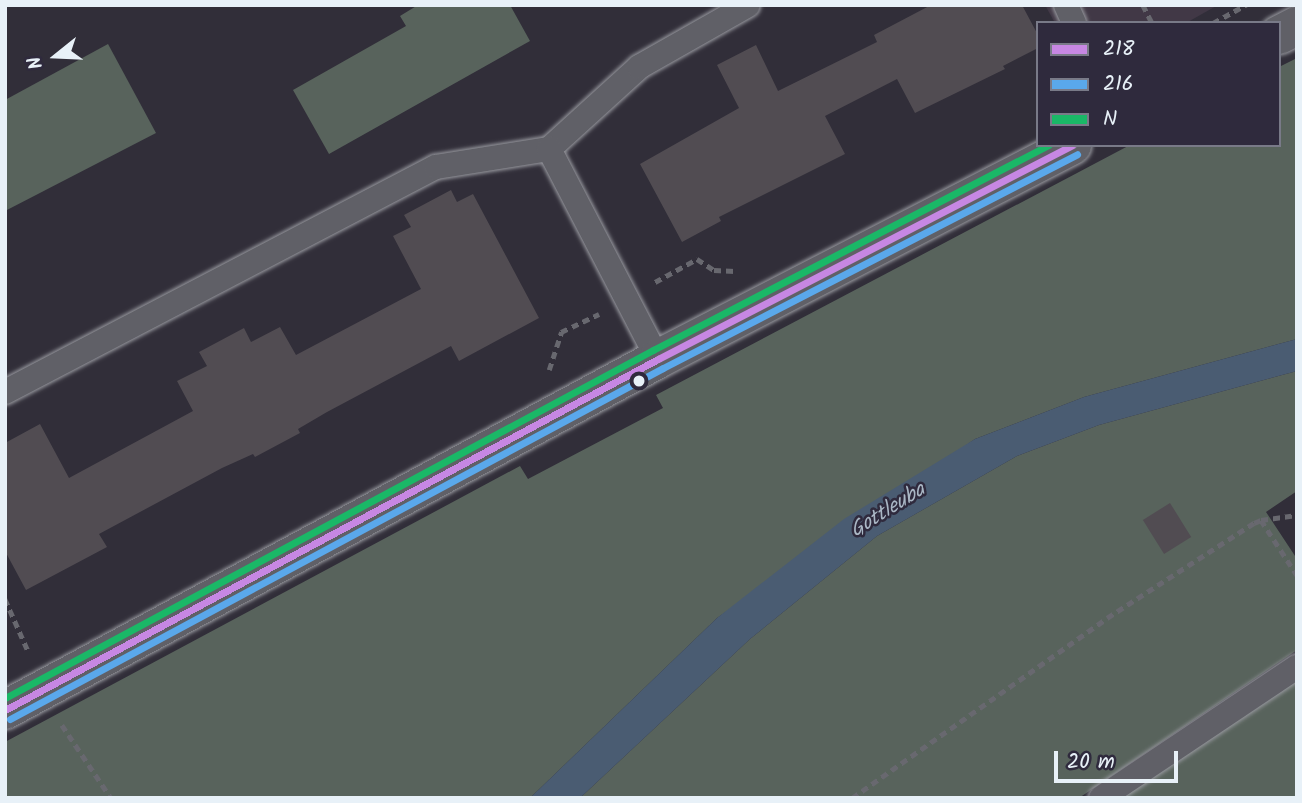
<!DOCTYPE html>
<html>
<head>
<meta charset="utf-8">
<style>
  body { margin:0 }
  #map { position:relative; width:1302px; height:803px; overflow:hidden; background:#312e39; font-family:Kalam,sans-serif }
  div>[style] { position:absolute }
  .built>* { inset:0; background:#413846 }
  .green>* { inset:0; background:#58635c }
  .water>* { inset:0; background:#4a5c72 }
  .building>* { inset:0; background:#514c52; transform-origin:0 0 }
  .path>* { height:4.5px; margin-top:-2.25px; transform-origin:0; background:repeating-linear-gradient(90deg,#68686f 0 7px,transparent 0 12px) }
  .roads { filter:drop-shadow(0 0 2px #98999f) drop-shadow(0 0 2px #98999f) }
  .service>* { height:24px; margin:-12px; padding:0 12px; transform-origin:12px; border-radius:12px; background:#606067 }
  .secondary>* { height:38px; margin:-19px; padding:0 19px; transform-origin:19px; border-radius:19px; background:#606067 }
  .bus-1>* { height:7px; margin:-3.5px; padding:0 3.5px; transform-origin:3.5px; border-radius:3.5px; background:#c787e3 }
  .bus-2>* { height:7px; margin:-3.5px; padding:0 3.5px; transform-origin:3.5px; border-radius:3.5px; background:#5aa8eb }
  .bus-3>* { height:7px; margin:-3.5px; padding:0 3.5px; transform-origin:3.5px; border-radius:3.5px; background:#1ab867 }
  .dots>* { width:19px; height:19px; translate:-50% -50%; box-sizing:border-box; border:4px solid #2f2a3d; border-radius:50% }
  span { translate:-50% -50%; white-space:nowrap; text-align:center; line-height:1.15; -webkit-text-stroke:5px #2f2a3d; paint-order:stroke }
  .water-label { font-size:21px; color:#aab7c5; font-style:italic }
  .frame { position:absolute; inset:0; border:7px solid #e8f1f8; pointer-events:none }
  .legend { position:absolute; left:1036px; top:21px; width:245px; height:126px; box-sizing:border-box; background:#2f2a3d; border:2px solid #797a88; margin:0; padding:9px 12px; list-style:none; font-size:21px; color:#e8f1f8 }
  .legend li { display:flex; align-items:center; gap:14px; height:35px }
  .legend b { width:35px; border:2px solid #797a88 }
  .north { position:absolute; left:21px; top:21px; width:70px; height:70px; -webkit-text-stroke:5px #2f2a3d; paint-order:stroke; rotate:252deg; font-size:19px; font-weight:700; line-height:28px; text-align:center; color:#e8f1f8 }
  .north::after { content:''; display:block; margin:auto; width:24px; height:32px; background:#e8f1f8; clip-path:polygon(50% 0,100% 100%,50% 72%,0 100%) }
  .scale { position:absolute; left:1054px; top:751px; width:124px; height:32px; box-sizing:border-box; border:4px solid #e8f1f8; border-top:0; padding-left:9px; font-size:21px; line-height:24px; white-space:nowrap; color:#e8f1f8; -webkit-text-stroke:5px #2f2a3d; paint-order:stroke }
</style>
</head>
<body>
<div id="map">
  <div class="built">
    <i style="clip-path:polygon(1045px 5px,1218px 5px,1186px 23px,1055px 23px)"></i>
  </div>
  <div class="green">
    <i style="clip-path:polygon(418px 5px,510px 5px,530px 41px,329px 154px,293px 90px,406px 26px,400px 16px)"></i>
    <i style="clip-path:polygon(108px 44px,156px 133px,5px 211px,5px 100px)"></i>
    <i style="clip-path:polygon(1297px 58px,1297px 339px,1084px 397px,975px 439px,717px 618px,530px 798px,5px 798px,5px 742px,520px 466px,528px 479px,663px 408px,656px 395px,1130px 145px,1279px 145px,1279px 67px)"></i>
    <i style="clip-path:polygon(1297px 371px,1297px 491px,1266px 512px,1297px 559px,1297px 650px,1079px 798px,580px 798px,750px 639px,877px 536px,1017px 456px,1099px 425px)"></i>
    <i style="clip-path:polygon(1297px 680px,1297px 798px,1119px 798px)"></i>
  </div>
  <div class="water">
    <i style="clip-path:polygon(1297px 339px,1297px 371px,1099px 425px,1017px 456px,877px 536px,750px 639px,580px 798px,530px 798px,717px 618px,844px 519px,975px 439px,1084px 397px)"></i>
  </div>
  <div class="building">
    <i style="clip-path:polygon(931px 5px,1022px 5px,1038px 35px,1038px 48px,1003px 66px,1005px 69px,915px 113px,897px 79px,825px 116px,845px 154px,719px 217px,721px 221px,682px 242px,640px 164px,739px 108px,717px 65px,756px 45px,778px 91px,877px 42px,874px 35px)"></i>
    <i style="clip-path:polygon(451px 190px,457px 202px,473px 194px,539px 318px,459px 361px,451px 346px,327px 412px,298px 429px,300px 433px,255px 457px,253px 454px,222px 468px,99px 534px,107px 547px,26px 590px,5px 551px,5px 443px,40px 424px,69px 478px,193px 411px,177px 381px,207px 366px,199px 352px,244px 328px,251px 342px,280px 327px,296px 355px,421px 289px,393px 236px,411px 227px,404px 215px)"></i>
    <i style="left:1170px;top:503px;width:40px;height:32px;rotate:58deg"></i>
  </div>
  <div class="path">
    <i style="left:1143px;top:5px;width:20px;rotate:63deg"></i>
    <i style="left:1213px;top:23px;width:38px;rotate:-29deg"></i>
    <i style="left:655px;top:282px;width:48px;rotate:-28.7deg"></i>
    <i style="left:697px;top:259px;width:20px;rotate:33deg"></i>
    <i style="left:714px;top:270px;width:21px;rotate:3deg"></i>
    <i style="left:549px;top:370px;width:40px;rotate:-72deg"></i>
    <i style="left:561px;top:332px;width:42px;rotate:-25.3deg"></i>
    <i style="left:1261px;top:520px;width:36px;rotate:-8deg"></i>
    <i style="left:5px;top:599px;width:59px;rotate:66deg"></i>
    <i style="left:62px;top:725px;width:88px;rotate:56.1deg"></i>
    <i style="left:852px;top:798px;width:312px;rotate:-35.2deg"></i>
    <i style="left:1107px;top:618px;width:175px;rotate:-32.9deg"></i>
    <i style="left:1254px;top:523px;width:8px;rotate:-23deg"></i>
    <i style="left:1261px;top:520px;width:66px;rotate:56.8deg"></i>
  </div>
  <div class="roads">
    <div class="service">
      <i style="left:1066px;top:5px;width:20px;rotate:66deg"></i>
      <i style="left:549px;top:149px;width:122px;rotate:-42.3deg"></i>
      <i style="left:639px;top:67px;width:125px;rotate:-29.6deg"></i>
      <i style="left:5px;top:392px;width:486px;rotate:-27.6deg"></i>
      <i style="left:436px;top:167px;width:114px;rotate:-9.1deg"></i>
      <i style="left:549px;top:149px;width:237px;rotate:62.6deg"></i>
      <i style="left:1101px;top:798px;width:236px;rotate:-33.8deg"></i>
    </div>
    <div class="secondary">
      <i style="left:1279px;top:35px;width:20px;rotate:-27deg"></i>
      <i style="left:5px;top:710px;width:741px;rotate:-28.26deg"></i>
      <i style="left:658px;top:359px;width:466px;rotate:-27.3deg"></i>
    </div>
  </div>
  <div class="bus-1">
    <i style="left:5px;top:710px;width:741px;rotate:-28.26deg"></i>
    <i style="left:658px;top:359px;width:466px;rotate:-27.3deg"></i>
  </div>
  <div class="bus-2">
    <i style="left:10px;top:719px;width:741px;rotate:-28.26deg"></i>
    <i style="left:663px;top:368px;width:466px;rotate:-27.3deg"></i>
  </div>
  <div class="bus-3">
    <i style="left:5px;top:698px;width:736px;rotate:-28.24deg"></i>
    <i style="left:653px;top:350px;width:446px;rotate:-27.4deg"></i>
  </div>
  <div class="dots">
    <i style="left:639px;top:381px;background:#e8f1f8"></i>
  </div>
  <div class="water-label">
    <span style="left:888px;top:511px;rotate:-32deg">Gottleuba</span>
  </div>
  <div class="frame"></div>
  <ul class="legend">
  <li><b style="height:9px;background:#c787e3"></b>218</li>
  <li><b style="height:9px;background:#5aa8eb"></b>216</li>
  <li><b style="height:9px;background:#1ab867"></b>N</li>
  </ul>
  <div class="north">N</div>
  <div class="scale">20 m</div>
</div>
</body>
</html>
